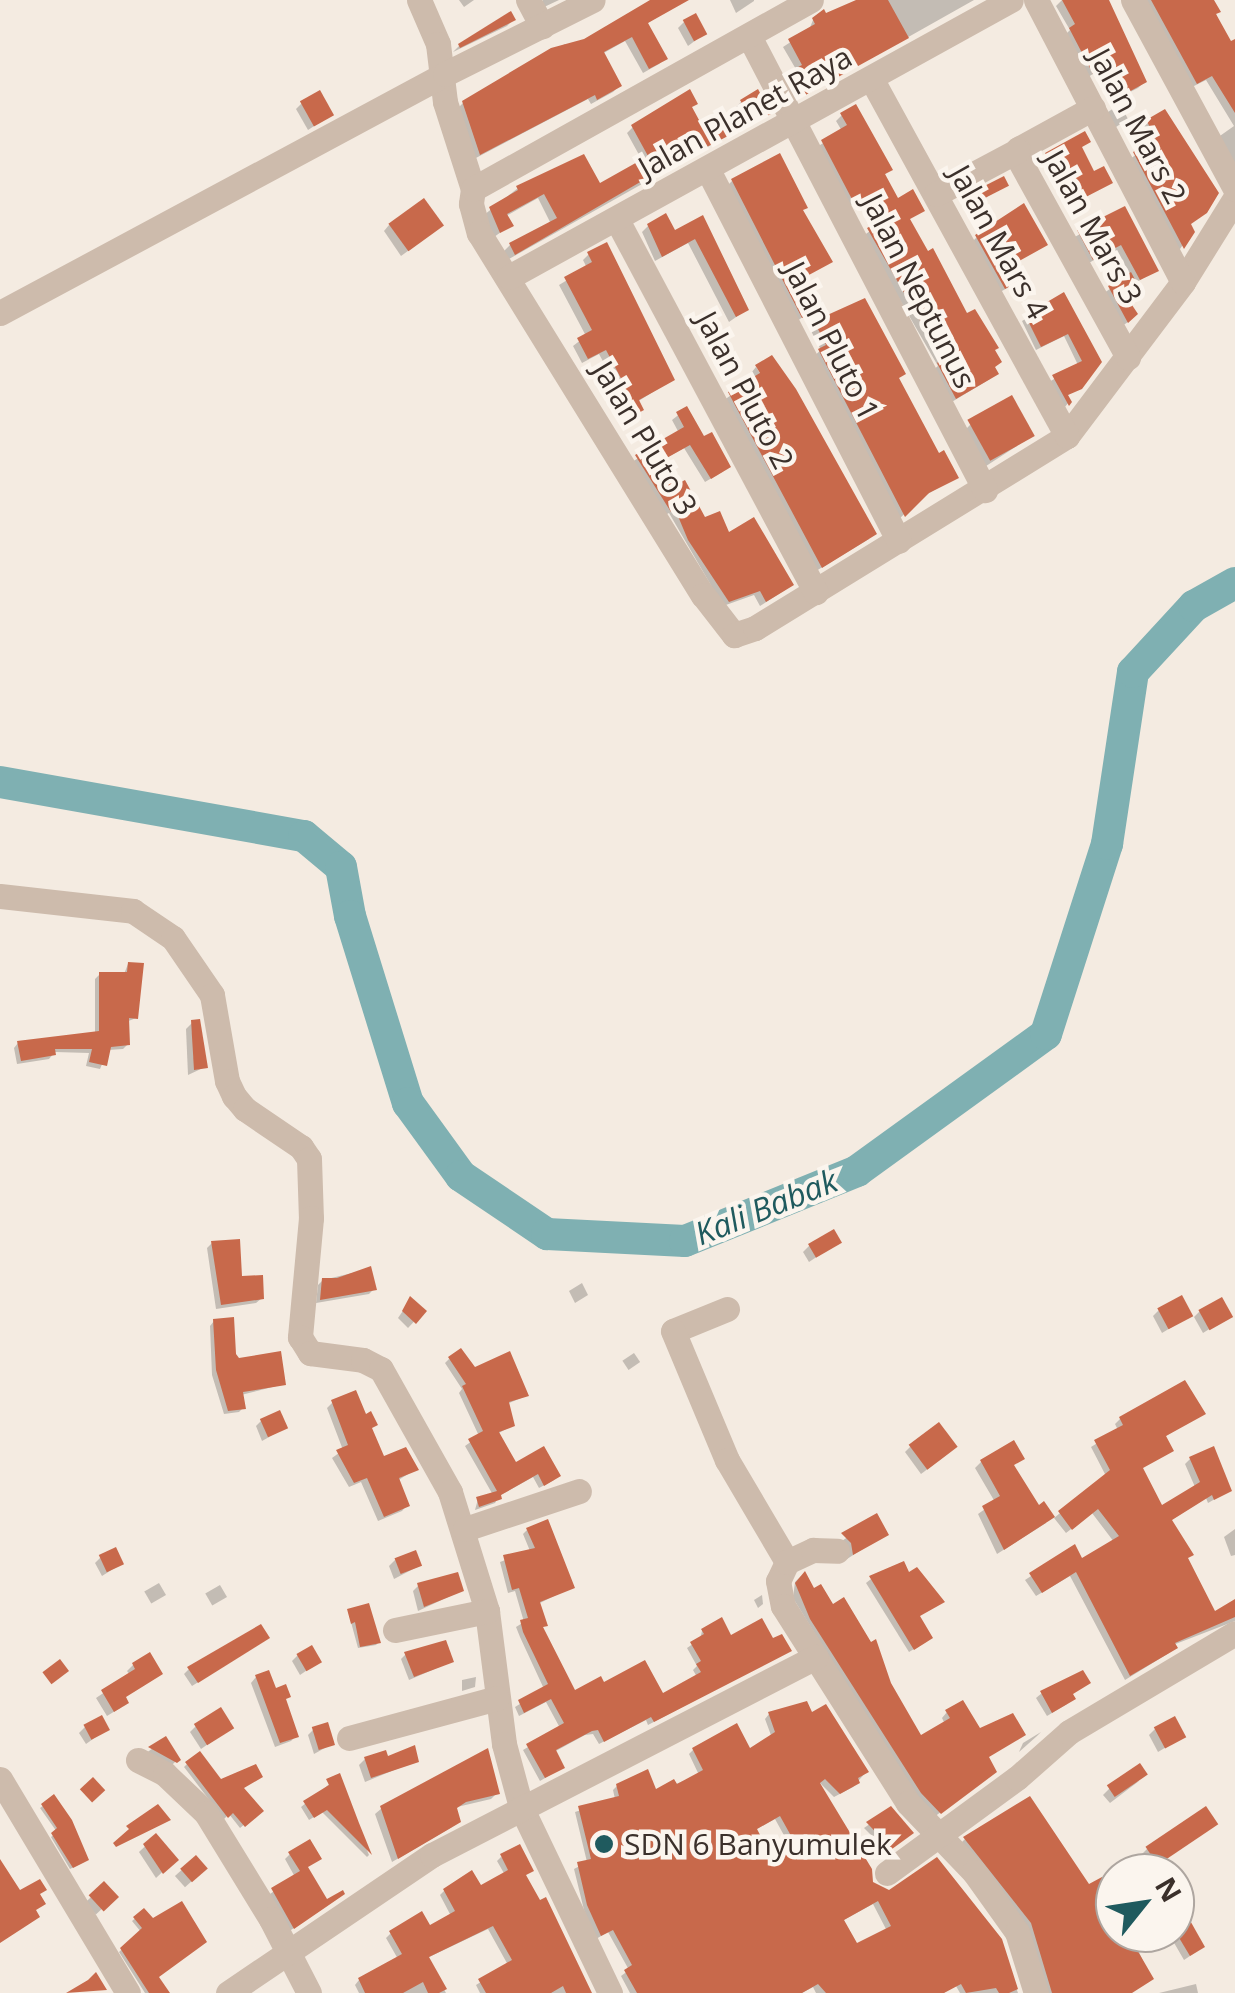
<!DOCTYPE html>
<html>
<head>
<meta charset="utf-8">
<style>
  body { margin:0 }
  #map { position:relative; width:1235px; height:1993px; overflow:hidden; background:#f4ebe1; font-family:"Open Sans",sans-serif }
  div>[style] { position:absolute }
  .shadow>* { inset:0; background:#0003; transform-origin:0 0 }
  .river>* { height:32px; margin:-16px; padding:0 16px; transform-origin:16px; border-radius:16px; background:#7fb0b2 }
  .building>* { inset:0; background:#c8694b; transform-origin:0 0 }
  .minor>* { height:25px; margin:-12.5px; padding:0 12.5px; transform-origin:12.5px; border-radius:12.5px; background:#cdbbac }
  .dots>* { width:28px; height:28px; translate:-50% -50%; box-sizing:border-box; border:5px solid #fbf5ee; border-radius:50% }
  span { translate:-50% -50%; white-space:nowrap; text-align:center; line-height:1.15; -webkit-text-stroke:9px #fbf5ee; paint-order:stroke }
  .street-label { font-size:30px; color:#3b302b }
  .poi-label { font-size:30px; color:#3b302b }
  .left { translate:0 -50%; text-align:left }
  .water-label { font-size:32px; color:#1f5a5e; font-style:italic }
  .north { position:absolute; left:1095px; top:1853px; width:100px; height:100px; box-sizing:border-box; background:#fbf5ee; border:2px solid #aea6a0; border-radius:50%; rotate:60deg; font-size:28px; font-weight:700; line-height:40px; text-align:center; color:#3b302b }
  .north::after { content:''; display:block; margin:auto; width:35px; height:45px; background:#1f5a5e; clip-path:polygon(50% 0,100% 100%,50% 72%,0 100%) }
</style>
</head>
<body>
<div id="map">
  <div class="shadow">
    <i style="clip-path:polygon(459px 0,474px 0,464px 7px)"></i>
    <i style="clip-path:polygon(543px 0,559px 0,542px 8px)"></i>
    <i style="clip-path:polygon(652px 0,674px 0,677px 5px,646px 24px,665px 58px,659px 64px,643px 73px,625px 41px,602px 54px,619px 86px,613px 92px,591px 104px,588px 99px,474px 159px,457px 109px,463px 103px,565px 44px,567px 48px,586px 41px)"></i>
    <i style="clip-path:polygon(730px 0,754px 0,754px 1px,736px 13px)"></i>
    <i style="clip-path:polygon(865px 0,974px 0,793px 102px,782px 81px,797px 71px,783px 47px,809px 30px,813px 20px)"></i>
    <i style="clip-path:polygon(1062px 0,1105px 0,1144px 82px,1138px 88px,1118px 98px,1102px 69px,1086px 78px,1064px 36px,1070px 30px,1056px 6px)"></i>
    <i style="clip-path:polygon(1143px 0,1211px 0,1235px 66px,1235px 171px,1217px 138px,1234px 126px,1206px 80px,1190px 88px)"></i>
    <i style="clip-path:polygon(513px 20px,507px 26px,453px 52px,459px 46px)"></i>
    <i style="clip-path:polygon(684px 22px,704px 34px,688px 46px,678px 28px)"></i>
    <i style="clip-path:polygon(741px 102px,768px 113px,509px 259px,504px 251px,510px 245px,551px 224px,538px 198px,506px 216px,511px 225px,494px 237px,484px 215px,518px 188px,599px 186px,643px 162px,627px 133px,633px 127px,690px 109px,704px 134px,739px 115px,735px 108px)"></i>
    <i style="clip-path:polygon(302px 103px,331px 115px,308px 130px,296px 109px)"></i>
    <i style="clip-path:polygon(1120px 104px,1128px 119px,1113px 129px,1105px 114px)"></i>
    <i style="clip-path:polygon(1164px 112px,1192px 231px,1178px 252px,1130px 159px,1151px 144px,1142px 127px)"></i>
    <i style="clip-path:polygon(842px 115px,890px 170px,883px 176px,897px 201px,922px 210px,908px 220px,966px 317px,992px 350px,990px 379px,950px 403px,933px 370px,938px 366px,863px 236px,880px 224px,866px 198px,848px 207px,817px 147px,842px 131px,836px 121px)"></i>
    <i style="clip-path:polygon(1084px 134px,1079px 148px,1093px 174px,1110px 182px,1070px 207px,1040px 161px)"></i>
    <i style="clip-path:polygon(732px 181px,801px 211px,829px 262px,792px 284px,808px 313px,796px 322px,726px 187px)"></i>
    <i style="clip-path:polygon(1006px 185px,974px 205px,971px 199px,977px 193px)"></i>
    <i style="clip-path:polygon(1124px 209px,1156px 270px,1134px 284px,1140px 294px,1128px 303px,1128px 322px,1122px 326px,1104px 293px,1129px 276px,1114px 249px,1087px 264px,1073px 238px)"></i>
    <i style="clip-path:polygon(702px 218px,746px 310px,729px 322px,688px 243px,655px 261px,642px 232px,648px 226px,674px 233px)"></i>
    <i style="clip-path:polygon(389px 225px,434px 232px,401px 256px,384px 231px)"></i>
    <i style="clip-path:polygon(977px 237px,1009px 266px,1017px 280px,1013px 285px,1000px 292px,972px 242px)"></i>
    <i style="clip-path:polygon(589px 254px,672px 380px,637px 402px,641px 409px,624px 421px,612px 398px,619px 391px,599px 354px,582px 363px,573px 346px,586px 336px,559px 285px,587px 268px,583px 260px)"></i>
    <i style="clip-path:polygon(1063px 296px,1099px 362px,1066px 397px,1069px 402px,1064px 408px,1049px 382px,1078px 365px,1064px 336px,1036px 350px,1022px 321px)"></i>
    <i style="clip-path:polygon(815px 323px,897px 379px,938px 456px,956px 477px,921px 498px,898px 520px,814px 356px,821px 350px,810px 329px)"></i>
    <i style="clip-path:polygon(756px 367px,869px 539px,816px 571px,724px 400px,755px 379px,751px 373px)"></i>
    <i style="clip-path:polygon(686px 409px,722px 472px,705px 482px,684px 448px,661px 461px,704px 520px,785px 590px,760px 606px,754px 595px,723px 606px,669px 513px,665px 515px,632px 462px,679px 433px,672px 420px)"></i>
    <i style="clip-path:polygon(970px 425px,1032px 436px,983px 468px,964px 431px)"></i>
    <i style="clip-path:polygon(128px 964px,136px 1018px,126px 1022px,128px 1044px,123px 1049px,108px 1050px,100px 1069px,86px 1066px,89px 1053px,55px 1052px,49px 1059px,17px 1064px,14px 1048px,18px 1043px,95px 1034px,95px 979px,100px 974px,124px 974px)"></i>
    <i style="clip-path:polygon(192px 1023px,205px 1067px,188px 1075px,186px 1029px)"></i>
    <i style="clip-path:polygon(839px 1242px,809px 1262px,803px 1252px,809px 1246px)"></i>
    <i style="clip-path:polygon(212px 1243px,240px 1279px,262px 1298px,256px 1303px,216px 1309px,207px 1248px)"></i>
    <i style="clip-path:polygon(369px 1269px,374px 1289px,369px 1294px,316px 1303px,318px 1285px,323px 1280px)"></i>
    <i style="clip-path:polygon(582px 1283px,588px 1295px,575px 1303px,569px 1291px)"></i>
    <i style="clip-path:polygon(411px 1299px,424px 1311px,408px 1328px,398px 1318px)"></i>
    <i style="clip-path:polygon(1159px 1310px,1190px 1316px,1162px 1333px,1153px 1316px)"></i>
    <i style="clip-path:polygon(1200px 1311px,1230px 1316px,1203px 1333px,1194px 1317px)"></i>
    <i style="clip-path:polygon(214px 1321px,238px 1360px,284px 1384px,241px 1395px,243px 1408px,239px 1412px,224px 1414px,212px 1375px,210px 1326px)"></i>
    <i style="left:634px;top:1353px;width:11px;height:14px;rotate:56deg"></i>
    <i style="clip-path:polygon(449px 1359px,526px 1396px,507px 1404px,512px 1426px,497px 1434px,515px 1465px,543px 1450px,554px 1480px,539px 1488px,533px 1477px,499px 1496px,495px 1503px,475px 1510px,478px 1499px,493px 1495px,465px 1446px,479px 1436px,459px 1393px,462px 1389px,445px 1363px)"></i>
    <i style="clip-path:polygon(1184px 1383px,1203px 1414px,1164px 1437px,1140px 1469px,1162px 1509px,1195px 1487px,1185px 1464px,1190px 1459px,1229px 1491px,1208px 1503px,1206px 1498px,1170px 1521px,1214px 1614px,1235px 1602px,1235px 1621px,1173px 1645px,1169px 1653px,1125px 1680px,1070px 1576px,1036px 1596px,1025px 1580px,1074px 1548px,1081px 1561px,1114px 1542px,1092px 1513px,1066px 1533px,1054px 1518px,1106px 1476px,1091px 1447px,1118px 1430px,1115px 1424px,1120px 1419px)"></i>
    <i style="clip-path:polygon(332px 1403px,365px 1417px,383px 1459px,416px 1469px,397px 1481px,407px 1505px,402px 1511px,378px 1521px,361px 1482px,349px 1487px,332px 1458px,343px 1450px,327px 1408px)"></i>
    <i style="clip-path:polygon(262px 1420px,285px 1428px,262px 1441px,256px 1426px)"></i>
    <i style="clip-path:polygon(911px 1446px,949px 1453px,921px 1474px,905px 1452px)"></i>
    <i style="clip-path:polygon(1022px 1458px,1012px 1466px,1046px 1523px,997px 1554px,978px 1514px,995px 1502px,975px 1468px,981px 1462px)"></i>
    <i style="clip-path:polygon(877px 1517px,886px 1534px,847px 1559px,839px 1543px)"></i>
    <i style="clip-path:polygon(1235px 1529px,1235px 1555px,1231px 1556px,1224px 1537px)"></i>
    <i style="clip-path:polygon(527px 1530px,572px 1587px,538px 1604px,545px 1625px,541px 1629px,574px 1693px,603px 1685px,662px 1696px,697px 1677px,693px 1670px,697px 1666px,687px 1648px,700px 1639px,702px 1631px,772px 1642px,789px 1651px,648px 1725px,646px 1720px,599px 1744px,593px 1734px,585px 1735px,554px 1752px,562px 1768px,540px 1781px,523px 1750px,560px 1728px,546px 1702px,519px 1716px,515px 1707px,544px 1689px,520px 1637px,516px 1627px,524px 1622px,515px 1591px,508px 1593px,500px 1562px,530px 1551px,523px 1534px)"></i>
    <i style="clip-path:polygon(101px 1557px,121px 1564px,102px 1576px,95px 1563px)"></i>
    <i style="clip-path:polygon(395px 1560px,419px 1566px,394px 1579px,389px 1566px)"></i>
    <i style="clip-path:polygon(801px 1576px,870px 1645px,920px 1738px,945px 1724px,942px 1718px,947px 1712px,979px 1732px,1023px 1735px,986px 1758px,989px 1777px,934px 1817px,916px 1798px,793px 1598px,795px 1582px)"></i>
    <i style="clip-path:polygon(871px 1579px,918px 1617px,926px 1642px,909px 1652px,866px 1583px)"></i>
    <i style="left:159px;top:1583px;width:14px;height:17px;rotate:60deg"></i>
    <i style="left:220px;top:1585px;width:14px;height:17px;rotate:60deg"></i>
    <i style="clip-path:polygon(419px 1585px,461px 1591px,418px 1611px,413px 1591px)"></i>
    <i style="clip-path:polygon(762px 1595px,763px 1604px,758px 1608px,754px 1600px)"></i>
    <i style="clip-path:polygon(348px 1611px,378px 1643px,376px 1645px,358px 1648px)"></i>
    <i style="clip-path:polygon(262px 1642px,192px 1686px,184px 1674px,189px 1669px)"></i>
    <i style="clip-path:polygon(298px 1655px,319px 1662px,300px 1675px,292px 1661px)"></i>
    <i style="clip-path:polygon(405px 1655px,451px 1662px,409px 1680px,401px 1659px)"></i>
    <i style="clip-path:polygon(133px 1665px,160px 1673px,123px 1698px,120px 1708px,107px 1716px,96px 1698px,130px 1675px,127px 1671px)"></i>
    <i style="clip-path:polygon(256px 1677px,284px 1701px,296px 1736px,291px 1741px,275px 1747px,251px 1683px)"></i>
    <i style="clip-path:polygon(476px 1677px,475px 1687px,462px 1691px,462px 1680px)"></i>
    <i style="clip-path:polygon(1042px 1693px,1070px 1695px,1067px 1704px,1047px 1716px,1036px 1698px)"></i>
    <i style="clip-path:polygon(evenodd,769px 1714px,811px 1716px,866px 1772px,853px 1787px,834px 1797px,819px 1782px,872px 1885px,1000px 1941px,1018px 1993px,960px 1993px,956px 1986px,943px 1993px,816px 1993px,813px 1987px,802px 1993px,630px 1993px,621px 1976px,629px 1970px,608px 1932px,596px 1939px,584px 1910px,574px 1869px,587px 1862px,575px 1812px,615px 1799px,613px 1790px,617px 1786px,655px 1792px,699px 1775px,689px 1754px,693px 1750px,749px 1751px,772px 1738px,765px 1719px,769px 1714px,775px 1819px,791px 1848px,770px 1859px,755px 1830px,775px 1819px,769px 1714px,873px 1904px,887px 1931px,856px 1946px,842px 1921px,873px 1904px)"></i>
    <i style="clip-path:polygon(196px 1726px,231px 1728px,201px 1749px,190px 1732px)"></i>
    <i style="clip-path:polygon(85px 1727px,107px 1729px,86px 1744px,79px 1733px)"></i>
    <i style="clip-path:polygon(314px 1729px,332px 1744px,314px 1754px,308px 1735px)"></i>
    <i style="clip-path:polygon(1155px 1729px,1183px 1737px,1158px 1752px,1149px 1735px)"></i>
    <i style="clip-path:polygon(1041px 1732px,1037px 1736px,1019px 1752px,1023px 1743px)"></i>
    <i style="clip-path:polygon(165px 1739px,178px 1759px,172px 1765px,145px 1754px)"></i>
    <i style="clip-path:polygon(365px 1759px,386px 1759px,416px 1761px,365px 1782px,359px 1765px)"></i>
    <i style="clip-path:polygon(187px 1764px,242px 1789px,261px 1811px,240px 1828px,229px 1814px,224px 1819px,184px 1767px)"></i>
    <i style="clip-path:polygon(338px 1777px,369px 1855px,367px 1857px,322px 1812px,309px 1820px,301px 1807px)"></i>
    <i style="clip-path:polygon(1139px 1781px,1110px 1803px,1103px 1795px,1109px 1789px)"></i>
    <i style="clip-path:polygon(497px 1793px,491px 1799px,457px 1807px,452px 1827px,392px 1862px,375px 1814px,382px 1808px)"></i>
    <i style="clip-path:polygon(54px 1798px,84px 1862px,70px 1869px,51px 1837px,57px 1832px,40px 1808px)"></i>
    <i style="clip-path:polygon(890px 1810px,907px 1837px,887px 1851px,864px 1828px)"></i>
    <i style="clip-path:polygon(1215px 1824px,1149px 1867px,1141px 1855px,1147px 1849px)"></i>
    <i style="clip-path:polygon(155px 1837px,176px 1859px,156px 1878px,139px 1852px)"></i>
    <i style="clip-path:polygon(965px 1839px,1088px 1888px,1115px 1904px,1115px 1933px,1130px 1933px,1151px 1978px,1130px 1993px,1048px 1993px,961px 1843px)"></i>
    <i style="clip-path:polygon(290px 1854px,306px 1868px,326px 1903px,337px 1899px,288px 1932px,267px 1896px,295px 1877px,285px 1859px)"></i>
    <i style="clip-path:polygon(501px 1857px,531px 1871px,523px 1877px,589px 1993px,480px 1993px,476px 1985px,508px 1965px,488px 1929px,427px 1958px,446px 1993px,359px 1993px,355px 1985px,359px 1980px,398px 1959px,386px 1938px,391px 1933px,429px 1929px,451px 1916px,440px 1895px,444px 1891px,480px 1888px,505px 1875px,497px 1861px)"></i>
    <i style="left:195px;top:1858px;width:15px;height:27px;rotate:48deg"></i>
    <i style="left:104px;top:1885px;width:16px;height:26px;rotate:47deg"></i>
    <i style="clip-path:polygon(1175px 1899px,1196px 1952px,1184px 1960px,1173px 1941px,1166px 1944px,1160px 1933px,1175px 1933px)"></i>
    <i style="clip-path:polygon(144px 1911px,156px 1977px,162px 1993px,145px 1993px,119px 1952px,141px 1932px,132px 1921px)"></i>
    <i style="clip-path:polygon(1196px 1984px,1198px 1993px,1159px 1993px)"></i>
  </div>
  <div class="river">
    <i style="left:0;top:782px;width:309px;rotate:10.1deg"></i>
    <i style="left:304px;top:836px;width:48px;rotate:40deg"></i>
    <i style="left:341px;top:867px;width:50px;rotate:79.6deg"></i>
    <i style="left:350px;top:916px;width:196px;rotate:72.8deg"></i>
    <i style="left:408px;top:1103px;width:90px;rotate:54deg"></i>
    <i style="left:461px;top:1176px;width:104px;rotate:34deg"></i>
    <i style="left:547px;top:1234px;width:138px;rotate:2.9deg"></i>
    <i style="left:685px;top:1241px;width:186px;rotate:-22.1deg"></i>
    <i style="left:857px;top:1171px;width:233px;rotate:-35.9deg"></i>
    <i style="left:1046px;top:1034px;width:200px;rotate:-72.2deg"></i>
    <i style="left:1107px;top:844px;width:174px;rotate:-81.4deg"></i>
    <i style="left:1133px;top:672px;width:90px;rotate:-47.3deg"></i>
    <i style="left:1194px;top:606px;width:47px;rotate:-29.3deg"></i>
  </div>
  <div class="building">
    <i style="clip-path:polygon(650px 0,689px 0,648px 23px,668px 59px,649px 69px,632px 37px,604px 52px,622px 86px,597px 100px,595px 95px,480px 155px,462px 101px,551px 48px,584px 39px)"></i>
    <i style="clip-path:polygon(856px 0,888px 0,909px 38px,800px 98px,787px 73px,802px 65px,788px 39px,815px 24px,812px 18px,824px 9px,826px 13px)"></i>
    <i style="clip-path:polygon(1062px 0,1109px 0,1147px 82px,1125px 94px,1109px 64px,1093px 74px,1069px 28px,1075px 24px)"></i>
    <i style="clip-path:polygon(1151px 0,1214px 0,1221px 12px,1216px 14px,1231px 41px,1235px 39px,1235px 113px,1212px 76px,1197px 84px)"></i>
    <i style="clip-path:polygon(511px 11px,516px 20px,460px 48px,458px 44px)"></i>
    <i style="left:696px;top:13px;width:24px;height:15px;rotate:62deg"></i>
    <i style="clip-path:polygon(690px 89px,698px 104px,692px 107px,705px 131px,745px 109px,740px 100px,758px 89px,771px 114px,654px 174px,515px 255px,509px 243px,557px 218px,544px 194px,507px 214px,514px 226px,500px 233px,489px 207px,518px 190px,516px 186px,584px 154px,600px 183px,648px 156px,631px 125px)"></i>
    <i style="left:320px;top:90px;width:29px;height:23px;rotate:61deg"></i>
    <i style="clip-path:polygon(856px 104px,893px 170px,885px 174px,898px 198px,913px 189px,925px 211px,910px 219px,928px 251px,933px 248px,967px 313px,975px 309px,999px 348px,995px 350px,1002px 362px,995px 367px,999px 374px,956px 399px,937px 363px,942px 359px,867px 228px,886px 218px,872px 194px,854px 203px,821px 140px,847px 125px,840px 113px)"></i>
    <i style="clip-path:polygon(1165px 109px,1219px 193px,1207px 213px,1191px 224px,1195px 232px,1184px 249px,1133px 152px,1156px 138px,1146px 120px)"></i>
    <i style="clip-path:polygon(1085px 131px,1091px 142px,1082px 147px,1094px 171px,1104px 166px,1113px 183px,1076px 202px,1045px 153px)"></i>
    <i style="clip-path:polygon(780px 153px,808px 208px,803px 210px,833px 262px,794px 283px,811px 313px,802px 318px,731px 179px)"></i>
    <i style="left:1004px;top:176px;width:11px;height:32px;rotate:63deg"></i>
    <i style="left:424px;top:198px;width:34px;height:44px;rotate:54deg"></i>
    <i style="clip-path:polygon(1024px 203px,1048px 245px,1012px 265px,1020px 280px,1005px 289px,975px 235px)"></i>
    <i style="clip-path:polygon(1125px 206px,1159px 271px,1140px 280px,1121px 245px,1093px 260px,1077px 230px)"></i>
    <i style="clip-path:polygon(666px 213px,675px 230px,703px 215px,749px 310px,736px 317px,695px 239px,662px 257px,647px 224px)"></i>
    <i style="clip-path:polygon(607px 242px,675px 380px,639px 400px,644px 410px,631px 417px,617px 390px,625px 386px,606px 350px,588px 359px,577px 338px,592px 330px,564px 277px,592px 262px,587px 252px)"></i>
    <i style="clip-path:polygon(1131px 272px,1143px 295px,1130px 302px,1138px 314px,1128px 323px,1108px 286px)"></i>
    <i style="clip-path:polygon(1064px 292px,1102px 362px,1082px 389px,1068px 395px,1072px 402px,1069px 406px,1052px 375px,1082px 361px,1068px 334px,1041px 347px,1025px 315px)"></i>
    <i style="clip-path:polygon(865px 298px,906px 374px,899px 378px,939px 453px,944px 450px,959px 478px,929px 493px,905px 517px,818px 349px,826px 345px,814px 321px)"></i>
    <i style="clip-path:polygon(772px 355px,796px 389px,877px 534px,822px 568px,728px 392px,760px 373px,755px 365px)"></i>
    <i style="left:1012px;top:395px;width:47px;height:51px;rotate:61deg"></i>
    <i style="clip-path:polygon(687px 406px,704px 436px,712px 432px,731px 467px,711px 479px,690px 445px,663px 460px,679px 483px,685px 480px,705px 517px,720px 511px,729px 532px,754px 517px,794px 585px,766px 602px,760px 591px,729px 602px,688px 540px,675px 509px,671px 512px,635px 455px,684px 427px,676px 412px)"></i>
    <i style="clip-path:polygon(128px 962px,144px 963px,138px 1019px,129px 1018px,130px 1045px,111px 1047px,107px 1066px,89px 1062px,92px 1049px,55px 1049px,56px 1055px,21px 1061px,17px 1041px,99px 1031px,99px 972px,127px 972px)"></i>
    <i style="clip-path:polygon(200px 1019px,208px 1068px,194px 1070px,191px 1020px)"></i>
    <i style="left:834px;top:1229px;width:16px;height:30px;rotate:60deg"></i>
    <i style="clip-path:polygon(240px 1239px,242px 1276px,263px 1275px,264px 1299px,221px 1305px,211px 1241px)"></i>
    <i style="clip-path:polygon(371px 1266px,377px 1290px,320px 1300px,322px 1278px,337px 1278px)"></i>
    <i style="left:1182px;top:1295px;width:24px;height:28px;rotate:62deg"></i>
    <i style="clip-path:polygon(410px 1296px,427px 1311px,416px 1324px,402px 1311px)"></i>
    <i style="left:1222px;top:1297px;width:23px;height:27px;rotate:61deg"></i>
    <i style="clip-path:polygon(234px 1317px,236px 1354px,239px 1358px,281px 1351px,286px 1385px,243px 1392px,246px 1409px,228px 1411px,216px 1370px,213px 1319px)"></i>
    <i style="clip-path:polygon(461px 1348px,475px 1367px,510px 1351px,529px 1396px,509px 1402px,515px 1426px,499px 1432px,516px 1462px,544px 1446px,561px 1476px,544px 1486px,538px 1474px,501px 1495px,502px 1499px,479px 1507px,476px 1497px,497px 1491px,468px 1439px,483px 1431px,462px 1386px,466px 1384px,448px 1357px)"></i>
    <i style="clip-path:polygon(1185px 1380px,1206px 1414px,1166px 1436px,1174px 1451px,1143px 1468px,1162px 1505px,1200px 1482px,1189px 1457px,1214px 1446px,1232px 1491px,1214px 1500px,1212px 1495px,1172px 1520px,1194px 1555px,1188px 1558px,1215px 1611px,1235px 1599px,1235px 1617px,1175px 1643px,1178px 1648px,1130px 1676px,1076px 1572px,1042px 1593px,1029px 1573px,1075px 1544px,1082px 1558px,1119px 1536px,1098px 1509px,1072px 1530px,1058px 1511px,1110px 1470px,1094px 1440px,1123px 1425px,1119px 1417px)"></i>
    <i style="clip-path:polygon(356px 1390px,366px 1414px,371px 1411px,378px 1425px,372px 1428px,384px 1456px,406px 1447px,419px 1470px,399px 1478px,410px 1506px,384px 1517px,367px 1478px,354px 1483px,336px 1450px,348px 1445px,331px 1400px)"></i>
    <i style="left:280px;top:1410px;width:20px;height:22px;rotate:66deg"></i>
    <i style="left:939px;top:1422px;width:31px;height:38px;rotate:53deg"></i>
    <i style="clip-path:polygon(1014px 1440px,1025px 1459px,1014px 1465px,1039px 1505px,1044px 1501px,1055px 1517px,1004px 1550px,982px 1506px,1000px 1496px,980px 1460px)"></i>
    <i style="clip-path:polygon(877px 1513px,889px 1535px,853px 1555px,851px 1543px,841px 1533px)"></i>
    <i style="clip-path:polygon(548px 1519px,575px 1588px,540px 1602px,548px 1626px,543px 1627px,575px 1690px,601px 1676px,604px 1682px,645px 1660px,663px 1693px,701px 1672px,696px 1664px,701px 1661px,690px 1642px,704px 1634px,701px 1629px,722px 1617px,731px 1635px,762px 1618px,773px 1638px,782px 1634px,792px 1651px,654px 1722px,651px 1717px,604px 1742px,598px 1730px,592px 1731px,556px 1750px,565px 1768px,545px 1778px,526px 1744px,564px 1723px,551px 1699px,524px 1713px,518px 1700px,548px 1684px,523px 1632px,520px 1620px,528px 1618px,519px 1588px,512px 1590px,503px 1555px,535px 1548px,526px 1528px)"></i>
    <i style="left:116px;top:1547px;width:19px;height:19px;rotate:65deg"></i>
    <i style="left:416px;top:1550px;width:17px;height:23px;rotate:69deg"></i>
    <i style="clip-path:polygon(904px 1561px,909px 1572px,917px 1567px,945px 1602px,920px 1616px,933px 1638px,914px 1650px,869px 1576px)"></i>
    <i style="clip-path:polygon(805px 1571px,814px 1588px,821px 1584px,833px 1604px,844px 1597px,871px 1642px,876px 1639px,891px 1683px,921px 1735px,950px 1718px,945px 1710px,963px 1700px,980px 1728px,1013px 1713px,1026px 1735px,989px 1757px,997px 1772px,941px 1814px,921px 1793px,810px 1619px,795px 1583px)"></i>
    <i style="clip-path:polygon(458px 1572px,464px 1591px,424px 1607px,417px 1583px)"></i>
    <i style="clip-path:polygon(369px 1603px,381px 1643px,360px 1647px,355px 1622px,351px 1624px,347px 1609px)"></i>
    <i style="clip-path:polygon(261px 1624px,270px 1638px,198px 1683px,187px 1667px)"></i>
    <i style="clip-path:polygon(446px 1640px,454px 1662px,414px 1677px,404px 1652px)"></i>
    <i style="left:312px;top:1645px;width:20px;height:18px;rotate:60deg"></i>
    <i style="clip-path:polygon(150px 1652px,163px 1674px,126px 1697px,129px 1703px,114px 1712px,101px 1690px,135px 1669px,132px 1663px)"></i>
    <i style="left:60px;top:1659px;width:15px;height:22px;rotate:53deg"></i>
    <i style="clip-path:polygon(269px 1670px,276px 1688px,286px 1684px,291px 1697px,286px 1699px,299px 1737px,280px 1743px,255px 1675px)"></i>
    <i style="clip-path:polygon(1083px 1670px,1091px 1683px,1073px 1694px,1076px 1699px,1052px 1713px,1040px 1691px)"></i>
    <i style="clip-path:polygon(evenodd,807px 1701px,812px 1712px,826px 1704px,869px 1772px,858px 1778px,860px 1783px,840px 1794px,825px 1779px,820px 1783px,872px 1869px,873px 1882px,889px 1890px,937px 1857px,1002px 1939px,1018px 1989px,1009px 1993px,999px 1993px,996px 1988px,966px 1993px,961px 1984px,944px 1993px,826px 1993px,818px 1984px,802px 1993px,637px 1993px,624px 1970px,632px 1965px,613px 1930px,601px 1936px,587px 1905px,577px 1862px,591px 1859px,578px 1806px,619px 1796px,616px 1784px,648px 1769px,656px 1789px,674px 1779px,677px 1784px,703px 1770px,692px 1748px,737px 1723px,750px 1748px,775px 1732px,768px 1712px,807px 1701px,780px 1816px,795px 1843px,771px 1856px,757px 1829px,780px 1816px,807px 1701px,878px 1901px,891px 1926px,857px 1943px,844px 1920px,878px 1901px)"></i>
    <i style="left:221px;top:1707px;width:25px;height:32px;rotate:58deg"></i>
    <i style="left:102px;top:1715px;width:17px;height:21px;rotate:62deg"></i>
    <i style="left:1175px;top:1716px;width:24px;height:24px;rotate:62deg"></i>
    <i style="left:328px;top:1722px;width:24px;height:17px;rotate:73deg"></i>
    <i style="clip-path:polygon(166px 1736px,181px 1760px,177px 1763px,148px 1747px)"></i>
    <i style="clip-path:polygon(415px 1745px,419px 1762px,371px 1778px,364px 1757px,386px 1750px,388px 1756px)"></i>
    <i style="clip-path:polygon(488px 1748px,500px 1794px,466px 1802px,457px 1808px,461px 1822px,398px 1859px,380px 1806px)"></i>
    <i style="clip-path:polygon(200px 1751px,221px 1779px,256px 1764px,263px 1777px,244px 1788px,264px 1811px,245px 1827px,233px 1813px,228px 1818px,185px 1762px)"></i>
    <i style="left:1140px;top:1763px;width:14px;height:40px;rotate:56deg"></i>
    <i style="clip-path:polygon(340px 1773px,359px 1823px,372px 1855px,327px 1810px,314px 1818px,303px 1801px,329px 1785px,326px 1779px)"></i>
    <i style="left:93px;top:1777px;width:18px;height:18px;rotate:47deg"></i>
    <i style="clip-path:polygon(54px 1794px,72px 1820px,89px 1860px,73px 1868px,51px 1833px,57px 1828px,41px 1804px)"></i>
    <i style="clip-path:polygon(1030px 1796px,1089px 1884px,1102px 1877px,1115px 1899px,1115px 1933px,1134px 1933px,1141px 1945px,1136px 1948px,1154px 1979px,1132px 1993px,1052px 1993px,1031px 1923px,963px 1837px)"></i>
    <i style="clip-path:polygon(158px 1804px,171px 1820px,116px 1847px,113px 1843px,129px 1829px,126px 1826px)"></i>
    <i style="clip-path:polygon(891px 1806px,914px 1833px,892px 1849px,866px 1822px)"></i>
    <i style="left:1206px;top:1806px;width:22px;height:73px;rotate:56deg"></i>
    <i style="clip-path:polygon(156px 1833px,179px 1860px,163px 1874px,143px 1844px)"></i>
    <i style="clip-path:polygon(310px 1839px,322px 1859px,308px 1867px,327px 1899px,343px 1890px,345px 1894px,294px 1929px,271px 1888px,300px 1871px,288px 1852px)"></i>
    <i style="clip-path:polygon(520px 1844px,534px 1871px,526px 1875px,540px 1900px,546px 1897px,592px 1993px,566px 1993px,563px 1986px,551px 1993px,486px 1993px,478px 1979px,512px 1960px,493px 1926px,429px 1957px,447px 1989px,439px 1993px,428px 1993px,423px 1982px,403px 1993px,365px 1993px,358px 1978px,402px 1954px,389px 1931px,422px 1911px,430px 1925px,455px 1911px,443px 1889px,472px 1870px,481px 1885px,508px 1870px,500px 1854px)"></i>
    <i style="left:196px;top:1855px;width:18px;height:21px;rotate:49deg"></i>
    <i style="clip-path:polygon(0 1859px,20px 1890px,40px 1879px,47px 1890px,40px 1894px,46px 1904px,36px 1910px,40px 1917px,0 1943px)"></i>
    <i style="left:104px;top:1881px;width:22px;height:21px;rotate:47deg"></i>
    <i style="clip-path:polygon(1175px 1894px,1205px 1947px,1190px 1956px,1175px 1931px)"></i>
    <i style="clip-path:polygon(182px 1901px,207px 1942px,159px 1977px,170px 1993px,149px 1993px,120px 1948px,142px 1928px,133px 1917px,144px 1908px,153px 1918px)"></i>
    <i style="clip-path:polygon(96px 1972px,107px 1990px,66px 1993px,88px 1980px)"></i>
  </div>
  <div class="minor">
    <i style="left:419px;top:0;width:48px;rotate:66.6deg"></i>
    <i style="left:438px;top:44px;width:58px;rotate:83.1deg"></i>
    <i style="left:445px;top:102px;width:91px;rotate:72.2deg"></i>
    <i style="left:473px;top:189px;width:15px;rotate:98deg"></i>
    <i style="left:471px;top:204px;width:30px;rotate:75deg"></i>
    <i style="left:479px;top:233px;width:426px;rotate:58.3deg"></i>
    <i style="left:703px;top:595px;width:51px;rotate:52.2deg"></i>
    <i style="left:734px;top:635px;width:22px;rotate:-18deg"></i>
    <i style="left:755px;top:628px;width:366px;rotate:-31.6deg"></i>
    <i style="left:1067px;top:436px;width:193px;rotate:-53deg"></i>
    <i style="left:1183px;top:282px;width:99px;rotate:-58.2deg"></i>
    <i style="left:528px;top:0;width:30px;rotate:62deg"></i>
    <i style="left:1036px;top:0;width:318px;rotate:62.5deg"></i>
    <i style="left:1133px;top:0;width:215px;rotate:61.6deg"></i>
    <i style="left:749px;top:36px;width:512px;rotate:62.53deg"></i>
    <i style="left:872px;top:80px;width:406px;rotate:61.3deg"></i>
    <i style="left:1093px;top:108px;width:85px;rotate:151.3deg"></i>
    <i style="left:1018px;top:149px;width:7px;rotate:98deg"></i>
    <i style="left:1017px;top:156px;width:230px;rotate:61.1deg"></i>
    <i style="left:708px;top:170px;width:417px;rotate:62.8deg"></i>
    <i style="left:473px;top:189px;width:387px;rotate:-29.2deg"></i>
    <i style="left:936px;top:194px;width:92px;rotate:-28deg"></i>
    <i style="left:617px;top:220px;width:422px;rotate:61.9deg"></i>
    <i style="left:509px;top:277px;width:573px;rotate:-28.89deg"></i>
    <i style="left:0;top:313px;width:505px;rotate:-28.24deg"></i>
    <i style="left:445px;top:74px;width:165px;rotate:-26.6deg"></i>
    <i style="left:0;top:896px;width:134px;rotate:6.4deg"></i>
    <i style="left:133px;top:911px;width:48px;rotate:34deg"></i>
    <i style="left:173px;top:938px;width:69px;rotate:55.6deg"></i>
    <i style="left:212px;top:995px;width:87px;rotate:80.1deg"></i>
    <i style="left:227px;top:1081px;width:17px;rotate:65deg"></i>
    <i style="left:234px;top:1096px;width:17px;rotate:50deg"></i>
    <i style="left:245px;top:1109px;width:68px;rotate:34.2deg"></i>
    <i style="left:301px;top:1147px;width:14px;rotate:56deg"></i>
    <i style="left:309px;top:1159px;width:59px;rotate:88.1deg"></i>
    <i style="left:311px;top:1218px;width:120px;rotate:95.3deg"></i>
    <i style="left:300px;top:1337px;width:19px;rotate:58deg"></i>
    <i style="left:310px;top:1353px;width:53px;rotate:7.5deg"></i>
    <i style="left:363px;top:1360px;width:20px;rotate:27deg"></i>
    <i style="left:381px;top:1369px;width:141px;rotate:60.7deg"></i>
    <i style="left:450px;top:1492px;width:125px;rotate:72.7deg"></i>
    <i style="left:487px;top:1611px;width:134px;rotate:82.7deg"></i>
    <i style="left:504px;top:1744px;width:65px;rotate:74.9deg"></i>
    <i style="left:521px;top:1807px;width:206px;rotate:64.4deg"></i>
    <i style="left:727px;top:1309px;width:58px;rotate:157.8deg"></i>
    <i style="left:673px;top:1331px;width:140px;rotate:67.3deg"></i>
    <i style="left:727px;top:1460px;width:118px;rotate:59.5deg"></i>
    <i style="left:787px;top:1562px;width:21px;rotate:115deg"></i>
    <i style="left:778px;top:1581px;width:25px;rotate:79deg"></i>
    <i style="left:783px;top:1606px;width:233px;rotate:57.6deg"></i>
    <i style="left:908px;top:1803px;width:95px;rotate:46.3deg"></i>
    <i style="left:974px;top:1872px;width:74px;rotate:54.4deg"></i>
    <i style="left:1017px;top:1932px;width:64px;rotate:72.7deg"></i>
    <i style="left:465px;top:1529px;width:120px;rotate:-18.4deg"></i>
    <i style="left:787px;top:1562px;width:29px;rotate:-25deg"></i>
    <i style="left:813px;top:1550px;width:24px;rotate:2deg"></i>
    <i style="left:395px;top:1630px;width:94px;rotate:-11.7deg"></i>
    <i style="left:349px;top:1738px;width:153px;rotate:-15.1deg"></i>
    <i style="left:138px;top:1760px;width:30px;rotate:27deg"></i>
    <i style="left:165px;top:1774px;width:57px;rotate:43.6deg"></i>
    <i style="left:206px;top:1813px;width:124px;rotate:58.5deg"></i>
    <i style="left:271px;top:1919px;width:83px;rotate:62.8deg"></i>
    <i style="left:0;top:1779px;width:249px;rotate:59.1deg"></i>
    <i style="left:887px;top:1873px;width:161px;rotate:-36.2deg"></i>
    <i style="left:1017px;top:1778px;width:69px;rotate:-41.5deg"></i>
    <i style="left:1069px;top:1732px;width:193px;rotate:-30.8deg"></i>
    <i style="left:228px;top:1993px;width:246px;rotate:-34.1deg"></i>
    <i style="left:432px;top:1855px;width:432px;rotate:-27.3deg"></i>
  </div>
  <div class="dots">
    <i style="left:604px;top:1844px;background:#1f5a5e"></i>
  </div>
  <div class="street-label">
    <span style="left:745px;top:112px;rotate:-29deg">Jalan Planet Raya</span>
    <span style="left:1138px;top:126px;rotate:62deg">Jalan Mars 2</span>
    <span style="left:1093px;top:227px;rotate:61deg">Jalan Mars 3</span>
    <span style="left:999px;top:242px;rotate:61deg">Jalan Mars 4</span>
    <span style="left:919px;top:291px;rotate:63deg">Jalan Neptunus</span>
    <span style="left:832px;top:341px;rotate:63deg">Jalan Pluto 1</span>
    <span style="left:745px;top:390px;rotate:62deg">Jalan Pluto 2</span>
    <span style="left:645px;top:438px;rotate:59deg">Jalan Pluto 3</span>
  </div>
  <div class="poi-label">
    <span class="left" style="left:624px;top:1844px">SDN 6 Banyumulek</span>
  </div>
  <div class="water-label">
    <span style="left:766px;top:1207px;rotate:-22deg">Kali Babak</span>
  </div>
  <div class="north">N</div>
</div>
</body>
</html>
